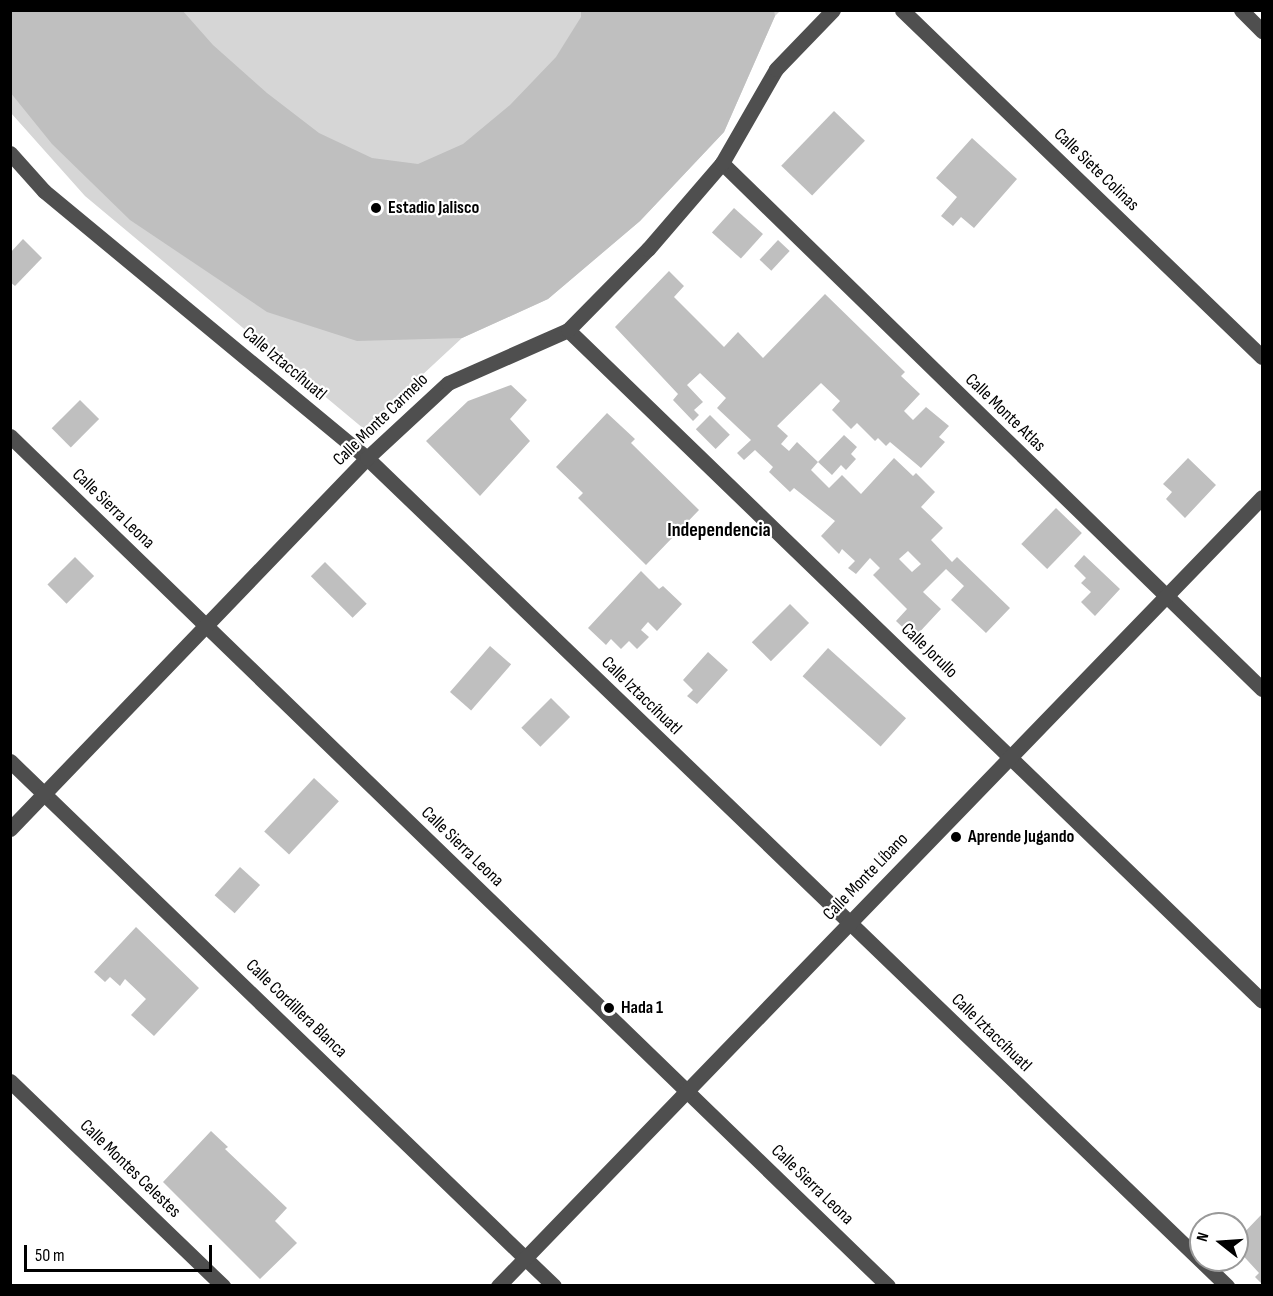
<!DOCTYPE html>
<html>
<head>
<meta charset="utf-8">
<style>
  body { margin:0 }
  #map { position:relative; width:1273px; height:1296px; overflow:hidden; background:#fff; font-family:"Sofia Sans Condensed",sans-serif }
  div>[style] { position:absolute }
  .green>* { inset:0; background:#d6d6d6 }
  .building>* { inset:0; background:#bfbfbf; transform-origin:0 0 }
  .minor>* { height:15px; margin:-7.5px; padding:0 7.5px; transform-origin:7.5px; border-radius:7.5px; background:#4f4f4f }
  .dots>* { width:16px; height:16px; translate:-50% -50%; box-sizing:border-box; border:3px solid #fff; border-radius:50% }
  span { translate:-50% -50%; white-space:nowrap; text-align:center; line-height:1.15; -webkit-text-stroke:4.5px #fff; paint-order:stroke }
  .street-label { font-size:18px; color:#000 }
  .poi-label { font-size:18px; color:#000; font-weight:700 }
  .left { translate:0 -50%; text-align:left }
  .neighbourhood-label { font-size:20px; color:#000; font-weight:700 }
  .frame { position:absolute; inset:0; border:12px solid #000; pointer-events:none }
  .north { position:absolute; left:1189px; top:1212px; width:60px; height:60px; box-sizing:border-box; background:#fff; border:2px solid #999; border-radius:50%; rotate:287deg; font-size:16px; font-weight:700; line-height:24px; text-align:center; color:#000 }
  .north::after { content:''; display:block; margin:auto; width:21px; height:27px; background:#000; clip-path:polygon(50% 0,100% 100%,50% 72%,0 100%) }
  .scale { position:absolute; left:24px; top:1245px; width:188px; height:27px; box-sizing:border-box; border:3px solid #000; border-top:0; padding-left:8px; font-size:18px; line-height:21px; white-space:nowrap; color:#000; -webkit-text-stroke:4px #fff; paint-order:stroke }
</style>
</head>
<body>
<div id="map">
  <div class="green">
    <i style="clip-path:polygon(10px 11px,780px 11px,775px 16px,724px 132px,640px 221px,548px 299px,462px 338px,364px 429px,85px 196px,11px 113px)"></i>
  </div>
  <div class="building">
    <i style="clip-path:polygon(10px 10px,182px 10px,213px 45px,267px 93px,319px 133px,372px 158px,418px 164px,463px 144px,510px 105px,556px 57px,581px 17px,581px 10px,774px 10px,775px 16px,724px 132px,640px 221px,548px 299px,462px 338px,357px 341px,267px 312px,130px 220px,52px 144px,10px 92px)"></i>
    <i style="left:834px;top:111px;width:43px;height:76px;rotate:44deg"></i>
    <i style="clip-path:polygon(972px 138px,1017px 179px,974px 228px,961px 217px,953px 226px,941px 216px,957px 197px,936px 178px)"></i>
    <i style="left:734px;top:208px;width:39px;height:33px;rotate:42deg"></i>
    <i style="clip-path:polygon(23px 239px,42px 258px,15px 286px,10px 282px,10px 253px)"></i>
    <i style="left:778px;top:240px;width:16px;height:27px;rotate:43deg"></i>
    <i style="clip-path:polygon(evenodd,669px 271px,684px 286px,674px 297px,724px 347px,738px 332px,763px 358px,825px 294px,905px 372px,901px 376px,920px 394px,904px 411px,913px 420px,926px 407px,949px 426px,939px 437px,945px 442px,921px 468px,890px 442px,886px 446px,878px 438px,875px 441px,857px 423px,851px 429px,832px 410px,840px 401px,821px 383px,777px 426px,788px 436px,781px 444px,789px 451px,797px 442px,818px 462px,811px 470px,829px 488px,842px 475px,861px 494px,894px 458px,913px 476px,916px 473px,935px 492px,921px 507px,943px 528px,931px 540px,952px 562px,957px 557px,1010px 608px,986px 633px,951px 600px,964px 586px,946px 569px,923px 592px,941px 609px,914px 638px,896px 621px,907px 609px,873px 575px,880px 568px,870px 558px,856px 574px,848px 568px,855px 561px,842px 549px,839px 554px,821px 536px,835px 521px,794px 488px,790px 492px,769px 472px,773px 467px,755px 450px,744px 460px,737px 453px,751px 440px,717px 408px,726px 398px,700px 373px,687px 385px,703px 402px,694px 410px,699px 415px,693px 421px,673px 400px,678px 394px,615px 327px,669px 271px,908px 551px,921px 564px,912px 572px,899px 559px,908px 551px)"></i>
    <i style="clip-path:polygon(511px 385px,527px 400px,510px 419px,530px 441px,480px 496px,426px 441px,468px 401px)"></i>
    <i style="left:80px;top:400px;width:27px;height:40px;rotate:45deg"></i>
    <i style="clip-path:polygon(607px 413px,635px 439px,631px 443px,699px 510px,646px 565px,578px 498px,583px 493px,556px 467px)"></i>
    <i style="left:710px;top:415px;width:28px;height:20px;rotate:45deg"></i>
    <i style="clip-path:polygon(844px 435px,857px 447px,851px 454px,856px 459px,846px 470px,841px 465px,832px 475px,818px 462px)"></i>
    <i style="clip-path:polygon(1188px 458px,1216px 485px,1185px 518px,1166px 499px,1172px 492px,1163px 484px)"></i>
    <i style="left:1056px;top:508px;width:36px;height:50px;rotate:44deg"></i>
    <i style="clip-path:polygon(1084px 555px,1120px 589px,1095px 616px,1081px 602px,1091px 592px,1081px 583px,1086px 578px,1074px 566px)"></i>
    <i style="left:75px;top:557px;width:27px;height:39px;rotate:45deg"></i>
    <i style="left:325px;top:562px;width:59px;height:20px;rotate:45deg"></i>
    <i style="clip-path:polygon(641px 571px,659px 589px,663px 586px,682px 604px,657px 631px,648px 622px,641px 630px,649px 637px,637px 649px,629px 641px,621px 649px,611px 639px,606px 645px,588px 628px)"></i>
    <i style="left:790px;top:604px;width:27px;height:54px;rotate:45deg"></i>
    <i style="left:490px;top:646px;width:28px;height:61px;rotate:41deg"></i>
    <i style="left:828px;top:648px;width:105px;height:38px;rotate:42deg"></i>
    <i style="clip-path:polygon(708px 652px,728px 670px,697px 704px,687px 696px,693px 690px,683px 680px)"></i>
    <i style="left:551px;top:698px;width:27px;height:42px;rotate:45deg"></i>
    <i style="left:314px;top:778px;width:34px;height:73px;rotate:43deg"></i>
    <i style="left:240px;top:867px;width:27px;height:38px;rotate:42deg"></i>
    <i style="clip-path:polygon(136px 927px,199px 988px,154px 1036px,131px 1015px,146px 999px,125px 979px,120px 986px,110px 977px,105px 982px,94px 972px)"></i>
    <i style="clip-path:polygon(211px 1131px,228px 1147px,225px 1149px,287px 1208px,275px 1221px,297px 1243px,260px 1279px,163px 1182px)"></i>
    <i style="clip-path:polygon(1262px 1214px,1262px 1284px,1255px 1277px,1259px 1273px,1237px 1249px,1237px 1240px)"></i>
  </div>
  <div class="minor">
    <i style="left:902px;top:10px;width:500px;rotate:43.95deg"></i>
    <i style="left:1241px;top:10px;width:30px;rotate:45deg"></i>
    <i style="left:10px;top:153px;width:51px;rotate:48.2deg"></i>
    <i style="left:44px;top:191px;width:419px;rotate:39.6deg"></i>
    <i style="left:367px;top:458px;width:1194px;rotate:43.91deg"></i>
    <i style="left:722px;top:163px;width:754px;rotate:44.25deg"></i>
    <i style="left:568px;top:330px;width:965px;rotate:44.03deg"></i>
    <i style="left:10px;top:436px;width:1222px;rotate:44.07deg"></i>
    <i style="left:10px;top:761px;width:756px;rotate:43.98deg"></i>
    <i style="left:10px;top:829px;width:515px;rotate:-46.1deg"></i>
    <i style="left:367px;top:458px;width:110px;rotate:-42.8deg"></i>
    <i style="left:448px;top:383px;width:131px;rotate:-23.8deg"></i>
    <i style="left:568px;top:330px;width:114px;rotate:-45.4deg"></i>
    <i style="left:648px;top:249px;width:113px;rotate:-49.3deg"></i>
    <i style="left:722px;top:163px;width:108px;rotate:-60.1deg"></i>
    <i style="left:776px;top:69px;width:82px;rotate:-46deg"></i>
    <i style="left:10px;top:1081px;width:296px;rotate:43.9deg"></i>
    <i style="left:498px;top:1286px;width:1098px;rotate:-45.92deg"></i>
  </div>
  <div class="dots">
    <i style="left:376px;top:208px;background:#000"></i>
    <i style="left:956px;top:837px;background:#000"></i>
    <i style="left:609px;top:1008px;background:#000"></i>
  </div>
  <div class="street-label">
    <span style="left:1096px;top:170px;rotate:44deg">Calle Siete Colinas</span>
    <span style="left:284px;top:364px;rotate:40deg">Calle Iztaccíhuatl</span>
    <span style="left:1005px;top:413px;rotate:44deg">Calle Monte Atlas</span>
    <span style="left:381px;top:420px;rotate:-44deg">Calle Monte Carmelo</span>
    <span style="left:113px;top:509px;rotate:44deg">Calle Sierra Leona</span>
    <span style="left:929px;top:651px;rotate:44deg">Calle Jorullo</span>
    <span style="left:641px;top:696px;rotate:44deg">Calle Iztaccíhuatl</span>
    <span style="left:462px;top:847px;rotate:44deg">Calle Sierra Leona</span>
    <span style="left:866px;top:877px;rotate:-46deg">Calle Monte Líbano</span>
    <span style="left:296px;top:1009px;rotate:44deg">Calle Cordillera Blanca</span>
    <span style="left:991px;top:1033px;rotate:44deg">Calle Iztaccíhuatl</span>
    <span style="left:130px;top:1169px;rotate:44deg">Calle Montes Celestes</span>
    <span style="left:812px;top:1185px;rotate:44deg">Calle Sierra Leona</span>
  </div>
  <div class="poi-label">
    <span class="left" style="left:388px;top:208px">Estadio Jalisco</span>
    <span class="left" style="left:968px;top:837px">Aprende Jugando</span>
    <span class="left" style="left:621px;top:1008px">Hada 1</span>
  </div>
  <div class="neighbourhood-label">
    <span style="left:719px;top:530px">Independencia</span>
  </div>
  <div class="frame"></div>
  <div class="north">N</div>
  <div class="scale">50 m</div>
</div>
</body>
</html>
